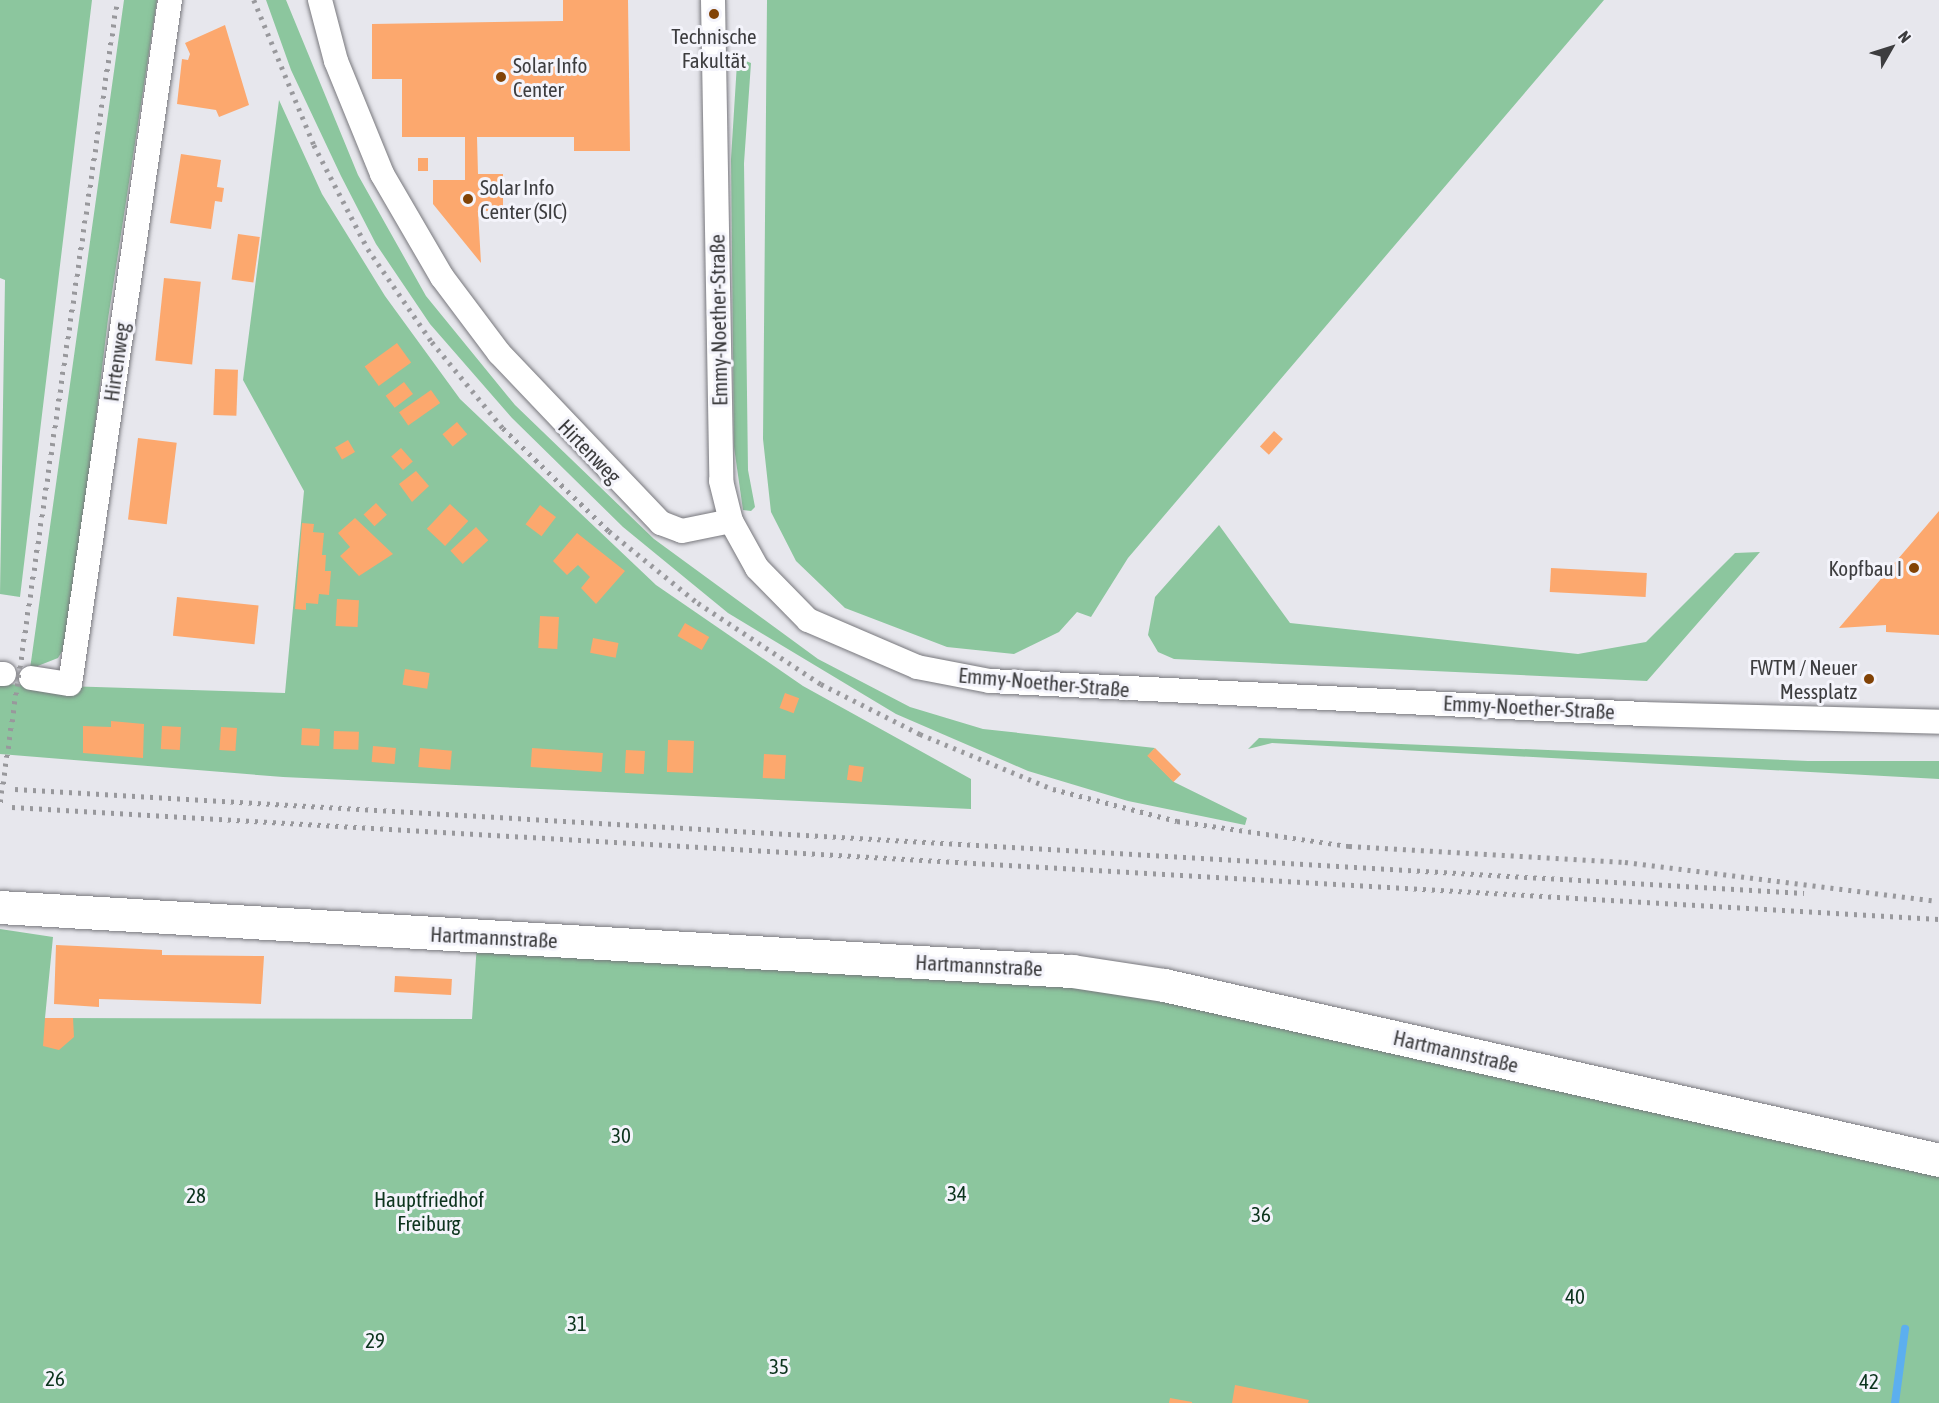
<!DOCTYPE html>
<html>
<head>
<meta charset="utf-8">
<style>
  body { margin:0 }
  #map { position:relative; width:1939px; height:1403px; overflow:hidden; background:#e7e7ed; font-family:"Asap Condensed",sans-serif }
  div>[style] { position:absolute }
  .green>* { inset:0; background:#8cc69e }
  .stream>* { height:8px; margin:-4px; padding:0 4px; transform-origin:4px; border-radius:4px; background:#5cafef }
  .building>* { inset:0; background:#fca86e; transform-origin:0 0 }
  .roads { filter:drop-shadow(0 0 2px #78787d) drop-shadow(0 0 2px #78787d) }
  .street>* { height:24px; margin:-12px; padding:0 12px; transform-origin:12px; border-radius:12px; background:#fff }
  .secondary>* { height:33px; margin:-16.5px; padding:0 16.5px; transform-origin:16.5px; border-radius:16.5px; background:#fff }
  .rail>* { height:4.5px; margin-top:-2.25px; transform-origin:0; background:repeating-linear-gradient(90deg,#98989c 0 3px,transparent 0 9px) }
  .dots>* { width:16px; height:16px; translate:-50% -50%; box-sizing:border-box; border:3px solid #f4f4fb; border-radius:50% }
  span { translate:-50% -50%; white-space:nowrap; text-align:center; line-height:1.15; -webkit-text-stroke:6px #f4f4fb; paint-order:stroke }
  .poi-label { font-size:21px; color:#3d3d3f }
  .left { translate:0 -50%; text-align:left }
  .right { translate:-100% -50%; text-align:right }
  .street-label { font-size:21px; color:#3d3d3f }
  .park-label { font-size:21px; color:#0c341d }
  .north { position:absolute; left:1861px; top:18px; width:60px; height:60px; -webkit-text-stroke:4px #f4f4fb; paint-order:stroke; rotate:51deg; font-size:16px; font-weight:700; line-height:24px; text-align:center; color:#3d3d3f }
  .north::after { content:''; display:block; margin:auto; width:21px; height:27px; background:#3d3d3f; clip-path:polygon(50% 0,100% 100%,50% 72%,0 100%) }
</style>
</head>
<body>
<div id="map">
  <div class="green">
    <i style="clip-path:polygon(0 0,92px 0,20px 597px,0 594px,5px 280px,0 278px)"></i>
    <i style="clip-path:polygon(124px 0,157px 0,108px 319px,69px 640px,58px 658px,30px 669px)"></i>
    <i style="clip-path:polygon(266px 0,286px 0,358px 175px,426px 296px,515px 405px,654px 539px,818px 659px,910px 707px,983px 729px,1155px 748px,1148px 756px,1174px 782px,1247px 818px,1245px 825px,1128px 801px,1028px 771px,896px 714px,728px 613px,623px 527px,512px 418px,430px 324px,376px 244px,341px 176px,291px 70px)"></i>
    <i style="clip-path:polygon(767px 0,1604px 0,1128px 558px,1091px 617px,1077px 612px,1059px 632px,1014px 654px,947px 647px,845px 608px,796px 561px,771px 512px,763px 439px)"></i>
    <i style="clip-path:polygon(743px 60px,751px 63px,744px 163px,748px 470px,755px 507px,751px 511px,743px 510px,734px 447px,731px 159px,737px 63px)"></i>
    <i style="clip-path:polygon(279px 100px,322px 194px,385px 296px,460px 399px,656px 585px,803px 686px,971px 779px,971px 809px,283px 777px,0 754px,0 684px,285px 693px,304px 491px,243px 380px)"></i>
    <i style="clip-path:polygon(1219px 525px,1290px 623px,1578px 654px,1646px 642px,1735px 553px,1760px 552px,1647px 681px,1174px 659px,1158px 652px,1148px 635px,1155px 597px)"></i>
    <i style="clip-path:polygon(1259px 738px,1808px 761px,1939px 761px,1939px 779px,1272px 743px,1248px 749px)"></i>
    <i style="clip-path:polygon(0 929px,53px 937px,45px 1018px,472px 1019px,477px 943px,1070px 981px,1939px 1174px,1939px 1403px,0 1403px)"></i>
  </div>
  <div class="stream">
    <i style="left:1895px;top:1403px;width:75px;rotate:-82.3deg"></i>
  </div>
  <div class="building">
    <i style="clip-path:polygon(563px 0,628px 0,630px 151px,574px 151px,574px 137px,477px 137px,478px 174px,503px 174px,503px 211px,478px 211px,481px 263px,433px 204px,433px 180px,465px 180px,465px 137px,402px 137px,402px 79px,372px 79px,372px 24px,563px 21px)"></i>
    <i style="clip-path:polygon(225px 25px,249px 105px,219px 117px,216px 110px,177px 104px,182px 59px,188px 60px,190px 54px,185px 43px)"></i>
    <i style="clip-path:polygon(181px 154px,221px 160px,217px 187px,224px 188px,222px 202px,215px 201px,211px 229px,170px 223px)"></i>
    <i style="left:418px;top:158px;width:10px;height:13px"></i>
    <i style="left:238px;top:234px;width:22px;height:46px;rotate:8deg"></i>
    <i style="left:164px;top:278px;width:37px;height:83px;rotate:6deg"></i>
    <i style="left:397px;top:343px;width:24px;height:40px;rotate:54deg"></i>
    <i style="left:215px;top:369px;width:23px;height:46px;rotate:2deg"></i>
    <i style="left:404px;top:382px;width:15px;height:23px;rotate:53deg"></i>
    <i style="left:431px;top:390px;width:16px;height:39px;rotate:55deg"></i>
    <i style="left:457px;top:422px;width:16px;height:19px;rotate:50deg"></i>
    <i style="left:1274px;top:431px;width:12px;height:21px;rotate:42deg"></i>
    <i style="left:138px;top:438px;width:39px;height:82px;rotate:7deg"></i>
    <i style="left:348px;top:440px;width:14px;height:15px;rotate:60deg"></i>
    <i style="left:401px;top:448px;width:18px;height:13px;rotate:49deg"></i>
    <i style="clip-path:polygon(416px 471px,429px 486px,412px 502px,399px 484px)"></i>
    <i style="left:376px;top:503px;width:16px;height:17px;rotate:47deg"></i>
    <i style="left:450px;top:504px;width:25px;height:34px;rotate:43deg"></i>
    <i style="left:540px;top:505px;width:20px;height:24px;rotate:37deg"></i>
    <i style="clip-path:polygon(1939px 511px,1939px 635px,1886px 632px,1886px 625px,1839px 628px)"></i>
    <i style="clip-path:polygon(355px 518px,393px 554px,359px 576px,340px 556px,350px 547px,338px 533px)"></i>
    <i style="clip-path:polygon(302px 523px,314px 524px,313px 532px,324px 533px,322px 555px,326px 555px,325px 571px,331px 571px,329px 595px,319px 594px,318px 604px,306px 603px,306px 610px,295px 609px)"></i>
    <i style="left:476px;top:527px;width:18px;height:35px;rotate:47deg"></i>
    <i style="clip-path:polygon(577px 533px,625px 571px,596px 604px,581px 588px,590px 577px,578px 565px,567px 575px,553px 561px)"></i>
    <i style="left:1551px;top:568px;width:96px;height:24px;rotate:3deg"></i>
    <i style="left:177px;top:597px;width:82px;height:39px;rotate:6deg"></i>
    <i style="left:337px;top:599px;width:22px;height:27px;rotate:3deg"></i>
    <i style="left:540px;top:616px;width:19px;height:32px;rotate:3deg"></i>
    <i style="left:685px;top:623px;width:28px;height:15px;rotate:30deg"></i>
    <i style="left:593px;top:638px;width:26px;height:15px;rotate:11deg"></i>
    <i style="left:405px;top:669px;width:25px;height:16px;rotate:9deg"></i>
    <i style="left:785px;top:693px;width:15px;height:16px;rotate:20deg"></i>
    <i style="clip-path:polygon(111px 721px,144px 724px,143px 758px,83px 753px,83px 726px,111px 727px)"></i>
    <i style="left:162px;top:726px;width:19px;height:23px;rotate:3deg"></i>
    <i style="left:221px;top:727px;width:16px;height:23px;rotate:4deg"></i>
    <i style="left:302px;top:728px;width:18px;height:17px;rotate:3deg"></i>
    <i style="left:334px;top:731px;width:25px;height:18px;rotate:2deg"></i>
    <i style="left:668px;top:740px;width:26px;height:32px;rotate:2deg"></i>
    <i style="left:373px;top:746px;width:23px;height:16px;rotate:5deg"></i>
    <i style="left:420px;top:748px;width:32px;height:19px;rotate:5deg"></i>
    <i style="left:532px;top:748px;width:71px;height:19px;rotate:4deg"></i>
    <i style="left:1155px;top:748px;width:37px;height:11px;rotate:45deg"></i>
    <i style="left:626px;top:750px;width:19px;height:23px;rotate:3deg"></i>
    <i style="left:764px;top:754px;width:22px;height:24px;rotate:3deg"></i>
    <i style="left:849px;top:765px;width:15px;height:15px;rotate:8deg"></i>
    <i style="clip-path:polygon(56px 945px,162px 950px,162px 955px,264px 956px,261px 1004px,99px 999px,99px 1007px,54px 1004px)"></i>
    <i style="left:395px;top:976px;width:57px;height:16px;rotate:3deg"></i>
    <i style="clip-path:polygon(45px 1018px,73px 1018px,74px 1037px,59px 1050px,43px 1046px)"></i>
    <i style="clip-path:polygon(1235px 1385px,1309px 1400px,1308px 1403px,1232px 1403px)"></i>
    <i style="clip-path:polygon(1170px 1398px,1192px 1402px,1192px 1403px,1169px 1403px)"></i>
  </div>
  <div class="roads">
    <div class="street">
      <i style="left:320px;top:0;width:63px;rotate:75.3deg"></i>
      <i style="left:336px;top:61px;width:122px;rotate:67.8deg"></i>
      <i style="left:382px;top:174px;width:119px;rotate:59.8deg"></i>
      <i style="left:442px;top:277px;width:95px;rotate:53.1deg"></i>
      <i style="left:499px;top:353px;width:235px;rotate:46.4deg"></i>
      <i style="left:661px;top:523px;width:22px;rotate:21deg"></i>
      <i style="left:682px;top:531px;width:50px;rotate:-11.5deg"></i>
      <i style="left:713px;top:0;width:481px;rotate:89deg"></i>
      <i style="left:721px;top:481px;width:41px;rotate:76deg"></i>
      <i style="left:731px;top:521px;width:54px;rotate:61deg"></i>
      <i style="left:757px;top:568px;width:73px;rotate:45.6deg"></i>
      <i style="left:808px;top:620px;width:119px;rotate:23.3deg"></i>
      <i style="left:917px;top:667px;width:74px;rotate:10.9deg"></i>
      <i style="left:990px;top:681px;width:654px;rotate:2.89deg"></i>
      <i style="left:1643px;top:714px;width:296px;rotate:1.5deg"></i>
      <i style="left:0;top:674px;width:4px"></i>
      <i style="left:31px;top:678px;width:39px;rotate:9deg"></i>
      <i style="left:70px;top:684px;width:691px;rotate:-81.68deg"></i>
    </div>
    <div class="secondary">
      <i style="left:0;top:907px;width:1074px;rotate:3.42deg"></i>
      <i style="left:1072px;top:971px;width:93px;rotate:8.7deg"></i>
      <i style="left:1164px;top:985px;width:795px;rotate:12.72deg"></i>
    </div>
  </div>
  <div class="rail">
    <i style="left:254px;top:0;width:157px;rotate:67.5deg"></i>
    <i style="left:314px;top:145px;width:117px;rotate:62.6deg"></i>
    <i style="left:368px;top:249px;width:113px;rotate:55.5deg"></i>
    <i style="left:432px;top:342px;width:112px;rotate:50.5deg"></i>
    <i style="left:503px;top:428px;width:148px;rotate:44.2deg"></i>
    <i style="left:609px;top:531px;width:114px;rotate:39deg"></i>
    <i style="left:698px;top:603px;width:147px;rotate:33.4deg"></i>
    <i style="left:821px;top:684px;width:111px;rotate:26.8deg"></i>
    <i style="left:920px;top:734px;width:144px;rotate:22.5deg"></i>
    <i style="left:1053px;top:789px;width:128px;rotate:14.5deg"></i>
    <i style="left:1177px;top:821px;width:174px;rotate:8.3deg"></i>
    <i style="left:1349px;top:846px;width:276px;rotate:3.3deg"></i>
    <i style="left:1625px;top:862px;width:313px;rotate:7.1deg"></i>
    <i style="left:15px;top:789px;width:1792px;rotate:3.33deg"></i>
    <i style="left:0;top:802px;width:810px;rotate:-81.7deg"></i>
    <i style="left:12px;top:807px;width:1930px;rotate:3.33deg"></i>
  </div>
  <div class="dots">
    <i style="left:714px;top:14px;background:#824306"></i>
    <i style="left:501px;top:77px;background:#824306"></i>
    <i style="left:468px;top:199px;background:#824306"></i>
    <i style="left:1914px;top:568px;background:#824306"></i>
    <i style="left:1869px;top:679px;background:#824306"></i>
  </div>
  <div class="poi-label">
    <span style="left:714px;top:48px">Technische<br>Fakultät</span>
    <span class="left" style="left:513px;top:77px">Solar Info<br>Center</span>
    <span class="left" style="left:480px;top:199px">Solar Info<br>Center (SIC)</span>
    <span class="right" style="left:1902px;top:568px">Kopfbau I</span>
    <span class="right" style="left:1857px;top:679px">FWTM / Neuer<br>Messplatz</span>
  </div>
  <div class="street-label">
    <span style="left:718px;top:320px;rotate:-91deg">Emmy-Noether-Straße</span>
    <span style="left:116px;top:362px;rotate:-82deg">Hirtenweg</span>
    <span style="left:590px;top:451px;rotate:46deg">Hirtenweg</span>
    <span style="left:1044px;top:682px;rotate:5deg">Emmy-Noether-Straße</span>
    <span style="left:1529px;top:707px;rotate:3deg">Emmy-Noether-Straße</span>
    <span style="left:494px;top:937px;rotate:3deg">Hartmannstraße</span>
    <span style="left:979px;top:965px;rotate:3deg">Hartmannstraße</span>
    <span style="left:1456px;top:1051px;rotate:13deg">Hartmannstraße</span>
  </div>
  <div class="park-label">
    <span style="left:621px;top:1135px">30</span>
    <span style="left:957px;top:1193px">34</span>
    <span style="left:196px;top:1195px">28</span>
    <span style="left:429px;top:1211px">Hauptfriedhof<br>Freiburg</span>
    <span style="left:1261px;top:1214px">36</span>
    <span style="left:1575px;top:1296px">40</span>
    <span style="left:577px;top:1323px">31</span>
    <span style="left:375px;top:1340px">29</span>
    <span style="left:779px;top:1366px">35</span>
    <span style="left:55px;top:1378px">26</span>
    <span style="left:1869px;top:1381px">42</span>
  </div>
  <div class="north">N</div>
</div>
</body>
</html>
